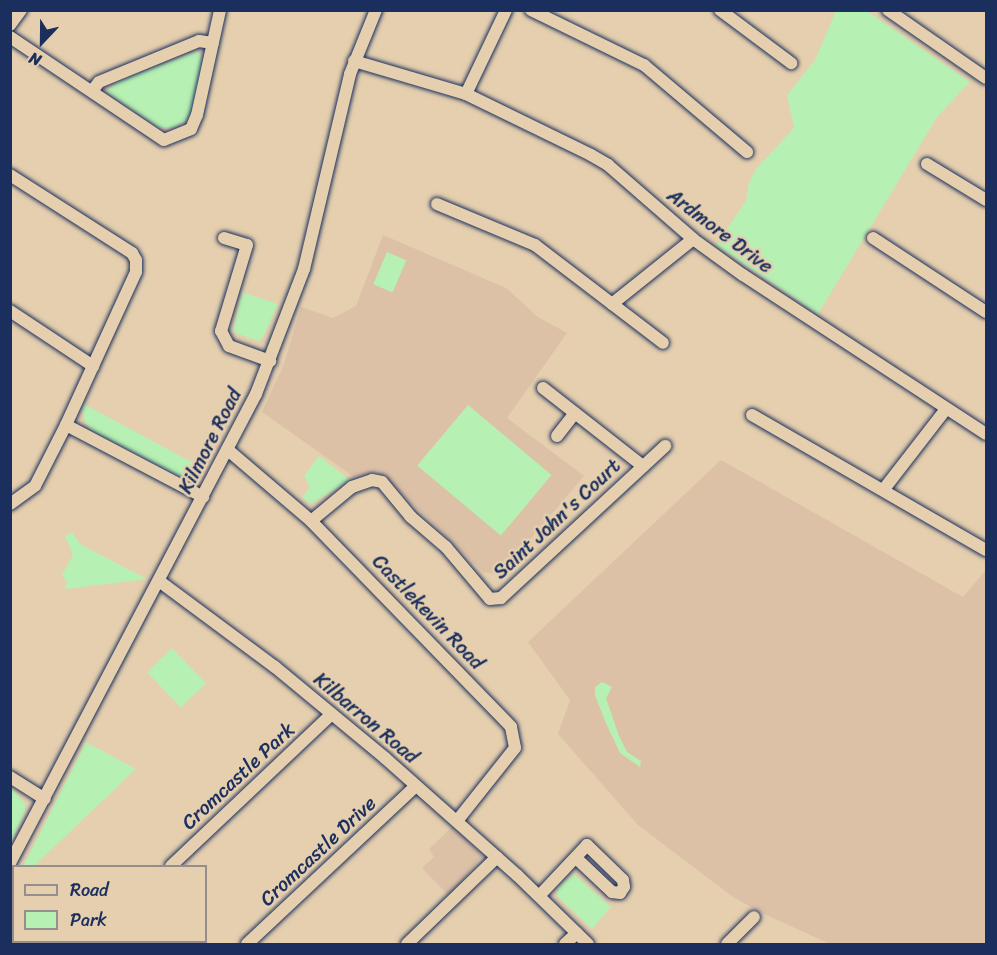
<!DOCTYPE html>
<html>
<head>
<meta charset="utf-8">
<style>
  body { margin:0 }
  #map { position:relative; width:997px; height:955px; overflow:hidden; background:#e5cfae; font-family:Sriracha,sans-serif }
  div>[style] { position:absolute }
  .built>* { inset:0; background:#dcc1a7 }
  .green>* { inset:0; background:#b7f0b3; transform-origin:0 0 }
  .roads { filter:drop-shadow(0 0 2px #1b2f5e) drop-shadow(0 0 2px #1b2f5e) }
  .minor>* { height:12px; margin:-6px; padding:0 6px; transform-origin:6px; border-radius:6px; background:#e5cfae }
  span { translate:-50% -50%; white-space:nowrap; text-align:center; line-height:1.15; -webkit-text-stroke:5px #e5cfae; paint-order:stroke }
  .street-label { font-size:20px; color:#1b2f5e }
  .frame { position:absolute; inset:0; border:12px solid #1b2f5e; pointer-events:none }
  .legend { position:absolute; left:12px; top:865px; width:195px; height:78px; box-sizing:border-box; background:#e5cfae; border:2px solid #948f8e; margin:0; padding:8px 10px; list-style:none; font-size:18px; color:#1b2f5e }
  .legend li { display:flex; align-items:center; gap:12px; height:30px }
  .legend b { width:30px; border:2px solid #948f8e }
  .north { position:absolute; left:12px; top:12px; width:60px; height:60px; -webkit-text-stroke:4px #e5cfae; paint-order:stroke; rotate:202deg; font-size:16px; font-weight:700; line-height:24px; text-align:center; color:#1b2f5e }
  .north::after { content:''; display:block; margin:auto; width:21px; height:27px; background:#1b2f5e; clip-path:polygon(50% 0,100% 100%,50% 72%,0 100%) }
</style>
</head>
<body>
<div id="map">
  <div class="built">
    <i style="clip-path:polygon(383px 235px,506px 288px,538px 317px,567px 333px,507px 418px,584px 476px,505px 569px,494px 574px,483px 572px,378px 471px,354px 477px,262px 412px,284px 364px,301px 307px,333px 318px,356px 306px)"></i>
    <i style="clip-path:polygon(721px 460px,963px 597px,986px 570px,986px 944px,830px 944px,760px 912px,733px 897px,638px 825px,558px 734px,570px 700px,528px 642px)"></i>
    <i style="clip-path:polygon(453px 826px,482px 856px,449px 896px,422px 868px,434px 857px,429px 849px)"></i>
  </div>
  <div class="green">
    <i style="clip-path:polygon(836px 11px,867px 11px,970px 82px,937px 117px,818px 314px,716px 245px,746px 201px,749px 182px,756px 169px,794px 128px,787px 95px,815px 60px)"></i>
    <i style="clip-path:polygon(197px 51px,203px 58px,192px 110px,187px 120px,174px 127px,158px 127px,106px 92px,118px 81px)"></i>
    <i style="left:387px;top:252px;width:21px;height:35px;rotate:23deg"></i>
    <i style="clip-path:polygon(242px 292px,278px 304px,264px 336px,258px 341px,233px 332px)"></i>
    <i style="clip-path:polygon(82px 403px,195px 464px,187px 481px,91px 430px,84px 420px)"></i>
    <i style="left:468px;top:405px;width:109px;height:79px;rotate:40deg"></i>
    <i style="clip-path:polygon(319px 456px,350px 480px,311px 504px,302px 498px,310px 487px,304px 476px)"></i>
    <i style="clip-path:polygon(72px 532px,80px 544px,147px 579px,65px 589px,67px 582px,62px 575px,73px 555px,65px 536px)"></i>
    <i style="left:172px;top:648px;width:49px;height:35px;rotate:46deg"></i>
    <i style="clip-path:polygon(602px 682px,612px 687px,606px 698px,619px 736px,627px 752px,641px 761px,640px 767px,620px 753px,605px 721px,595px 695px,595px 687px)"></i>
    <i style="clip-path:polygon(86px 742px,136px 769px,34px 866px,23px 866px)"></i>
    <i style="clip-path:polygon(11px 788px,25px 803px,25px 812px,11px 842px)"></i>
    <i style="clip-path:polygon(574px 874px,611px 907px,592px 929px,557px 896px,558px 888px)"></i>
  </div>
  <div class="roads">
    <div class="minor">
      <i style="left:531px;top:10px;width:126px;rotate:26deg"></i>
      <i style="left:644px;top:65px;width:135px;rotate:40.2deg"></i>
      <i style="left:720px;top:10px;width:89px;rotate:36.7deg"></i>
      <i style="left:888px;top:10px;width:119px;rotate:34.8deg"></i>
      <i style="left:10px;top:25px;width:19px;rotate:-54deg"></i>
      <i style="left:10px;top:37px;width:185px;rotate:33.8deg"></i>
      <i style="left:164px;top:140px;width:29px;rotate:-22deg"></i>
      <i style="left:191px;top:129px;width:15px;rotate:-67deg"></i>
      <i style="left:197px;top:115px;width:107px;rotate:-77.6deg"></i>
      <i style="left:354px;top:61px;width:117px;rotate:16.4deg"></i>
      <i style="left:466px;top:94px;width:139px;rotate:26deg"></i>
      <i style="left:591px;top:155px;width:20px;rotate:30deg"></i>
      <i style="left:608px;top:165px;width:113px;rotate:41deg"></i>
      <i style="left:693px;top:239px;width:62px;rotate:35.8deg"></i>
      <i style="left:743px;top:275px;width:290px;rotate:33.2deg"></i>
      <i style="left:92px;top:91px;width:11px;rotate:-52deg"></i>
      <i style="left:99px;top:82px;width:108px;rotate:-22.3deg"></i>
      <i style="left:199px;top:41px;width:14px;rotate:8deg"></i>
      <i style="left:466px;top:94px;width:93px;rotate:-64.5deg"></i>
      <i style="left:927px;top:164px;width:69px;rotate:31.4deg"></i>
      <i style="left:10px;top:175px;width:145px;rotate:32.6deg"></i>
      <i style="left:132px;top:253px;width:8px;rotate:60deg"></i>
      <i style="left:136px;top:260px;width:12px;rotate:90deg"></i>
      <i style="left:136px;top:272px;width:168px;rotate:114.6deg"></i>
      <i style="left:66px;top:425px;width:68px;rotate:116.9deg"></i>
      <i style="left:35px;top:486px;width:31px;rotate:144deg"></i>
      <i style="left:437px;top:204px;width:106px;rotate:22.7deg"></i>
      <i style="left:535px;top:245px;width:161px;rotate:37.4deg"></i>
      <i style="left:224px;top:238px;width:24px;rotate:17deg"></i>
      <i style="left:247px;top:245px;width:90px;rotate:106.8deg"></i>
      <i style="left:221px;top:331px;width:17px;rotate:62deg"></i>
      <i style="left:229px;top:346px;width:44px;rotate:20.1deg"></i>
      <i style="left:873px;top:238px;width:135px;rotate:33.2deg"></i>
      <i style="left:612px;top:304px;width:104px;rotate:-38.7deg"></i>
      <i style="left:10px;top:311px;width:100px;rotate:33.5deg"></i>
      <i style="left:543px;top:388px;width:127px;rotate:38deg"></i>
      <i style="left:752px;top:415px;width:270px;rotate:30deg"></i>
      <i style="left:66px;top:425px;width:155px;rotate:27.7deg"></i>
      <i style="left:557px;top:436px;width:29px;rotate:-52deg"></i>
      <i style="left:228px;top:450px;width:109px;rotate:40.5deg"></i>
      <i style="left:311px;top:521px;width:287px;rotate:45.8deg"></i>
      <i style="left:511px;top:727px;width:21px;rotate:79deg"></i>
      <i style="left:515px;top:748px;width:93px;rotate:128.5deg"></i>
      <i style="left:884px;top:489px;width:101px;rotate:-52.2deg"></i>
      <i style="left:311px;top:521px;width:53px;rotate:-39.7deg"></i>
      <i style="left:352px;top:487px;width:21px;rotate:-19deg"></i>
      <i style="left:372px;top:480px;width:10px;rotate:11deg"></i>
      <i style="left:382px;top:482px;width:45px;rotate:50.4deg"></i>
      <i style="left:411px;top:517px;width:46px;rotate:40.6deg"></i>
      <i style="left:446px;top:547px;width:68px;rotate:49.8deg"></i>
      <i style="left:490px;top:599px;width:11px;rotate:-5deg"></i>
      <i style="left:501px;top:598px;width:224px;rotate:-42.8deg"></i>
      <i style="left:159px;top:581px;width:144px;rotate:36.6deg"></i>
      <i style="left:275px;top:667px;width:143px;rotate:39.6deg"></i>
      <i style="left:385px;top:758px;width:176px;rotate:41.6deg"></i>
      <i style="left:517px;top:875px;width:99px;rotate:44.2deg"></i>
      <i style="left:10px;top:777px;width:41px;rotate:32.2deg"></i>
      <i style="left:10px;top:863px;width:530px;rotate:-62.32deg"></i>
      <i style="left:256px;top:394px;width:134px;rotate:-69deg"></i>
      <i style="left:304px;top:269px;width:200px;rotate:-76.7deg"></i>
      <i style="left:350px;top:74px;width:69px;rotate:-67.9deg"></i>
      <i style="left:171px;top:866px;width:221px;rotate:-43.4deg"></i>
      <i style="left:539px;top:896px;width:70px;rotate:-46.7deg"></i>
      <i style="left:587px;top:845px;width:50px;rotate:44.2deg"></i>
      <i style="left:623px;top:880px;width:7px;rotate:82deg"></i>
      <i style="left:624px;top:887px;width:7px;rotate:124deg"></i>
      <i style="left:620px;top:893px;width:8px;rotate:-173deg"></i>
      <i style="left:612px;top:892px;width:50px;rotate:-136.6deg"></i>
      <i style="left:87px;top:944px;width:4px;rotate:-34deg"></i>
      <i style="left:247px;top:944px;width:231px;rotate:-43.1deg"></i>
      <i style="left:407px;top:944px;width:125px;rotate:-44deg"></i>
      <i style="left:565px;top:944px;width:16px;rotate:-43deg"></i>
      <i style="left:727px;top:944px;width:38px;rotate:-45deg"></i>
    </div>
  </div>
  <div class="street-label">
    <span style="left:720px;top:231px;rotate:37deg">Ardmore Drive</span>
    <span style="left:210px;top:441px;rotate:-63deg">Kilmore Road</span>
    <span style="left:557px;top:519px;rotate:-43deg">Saint John's Court</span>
    <span style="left:428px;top:612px;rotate:46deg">Castlekevin Road</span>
    <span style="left:366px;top:718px;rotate:40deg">Kilbarron Road</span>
    <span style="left:238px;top:776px;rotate:-43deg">Cromcastle Park</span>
    <span style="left:318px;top:851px;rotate:-43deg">Cromcastle Drive</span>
  </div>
  <div class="frame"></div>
  <ul class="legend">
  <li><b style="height:8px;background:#e5cfae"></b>Road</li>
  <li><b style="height:16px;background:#b7f0b3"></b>Park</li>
  </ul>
  <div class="north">N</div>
</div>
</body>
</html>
